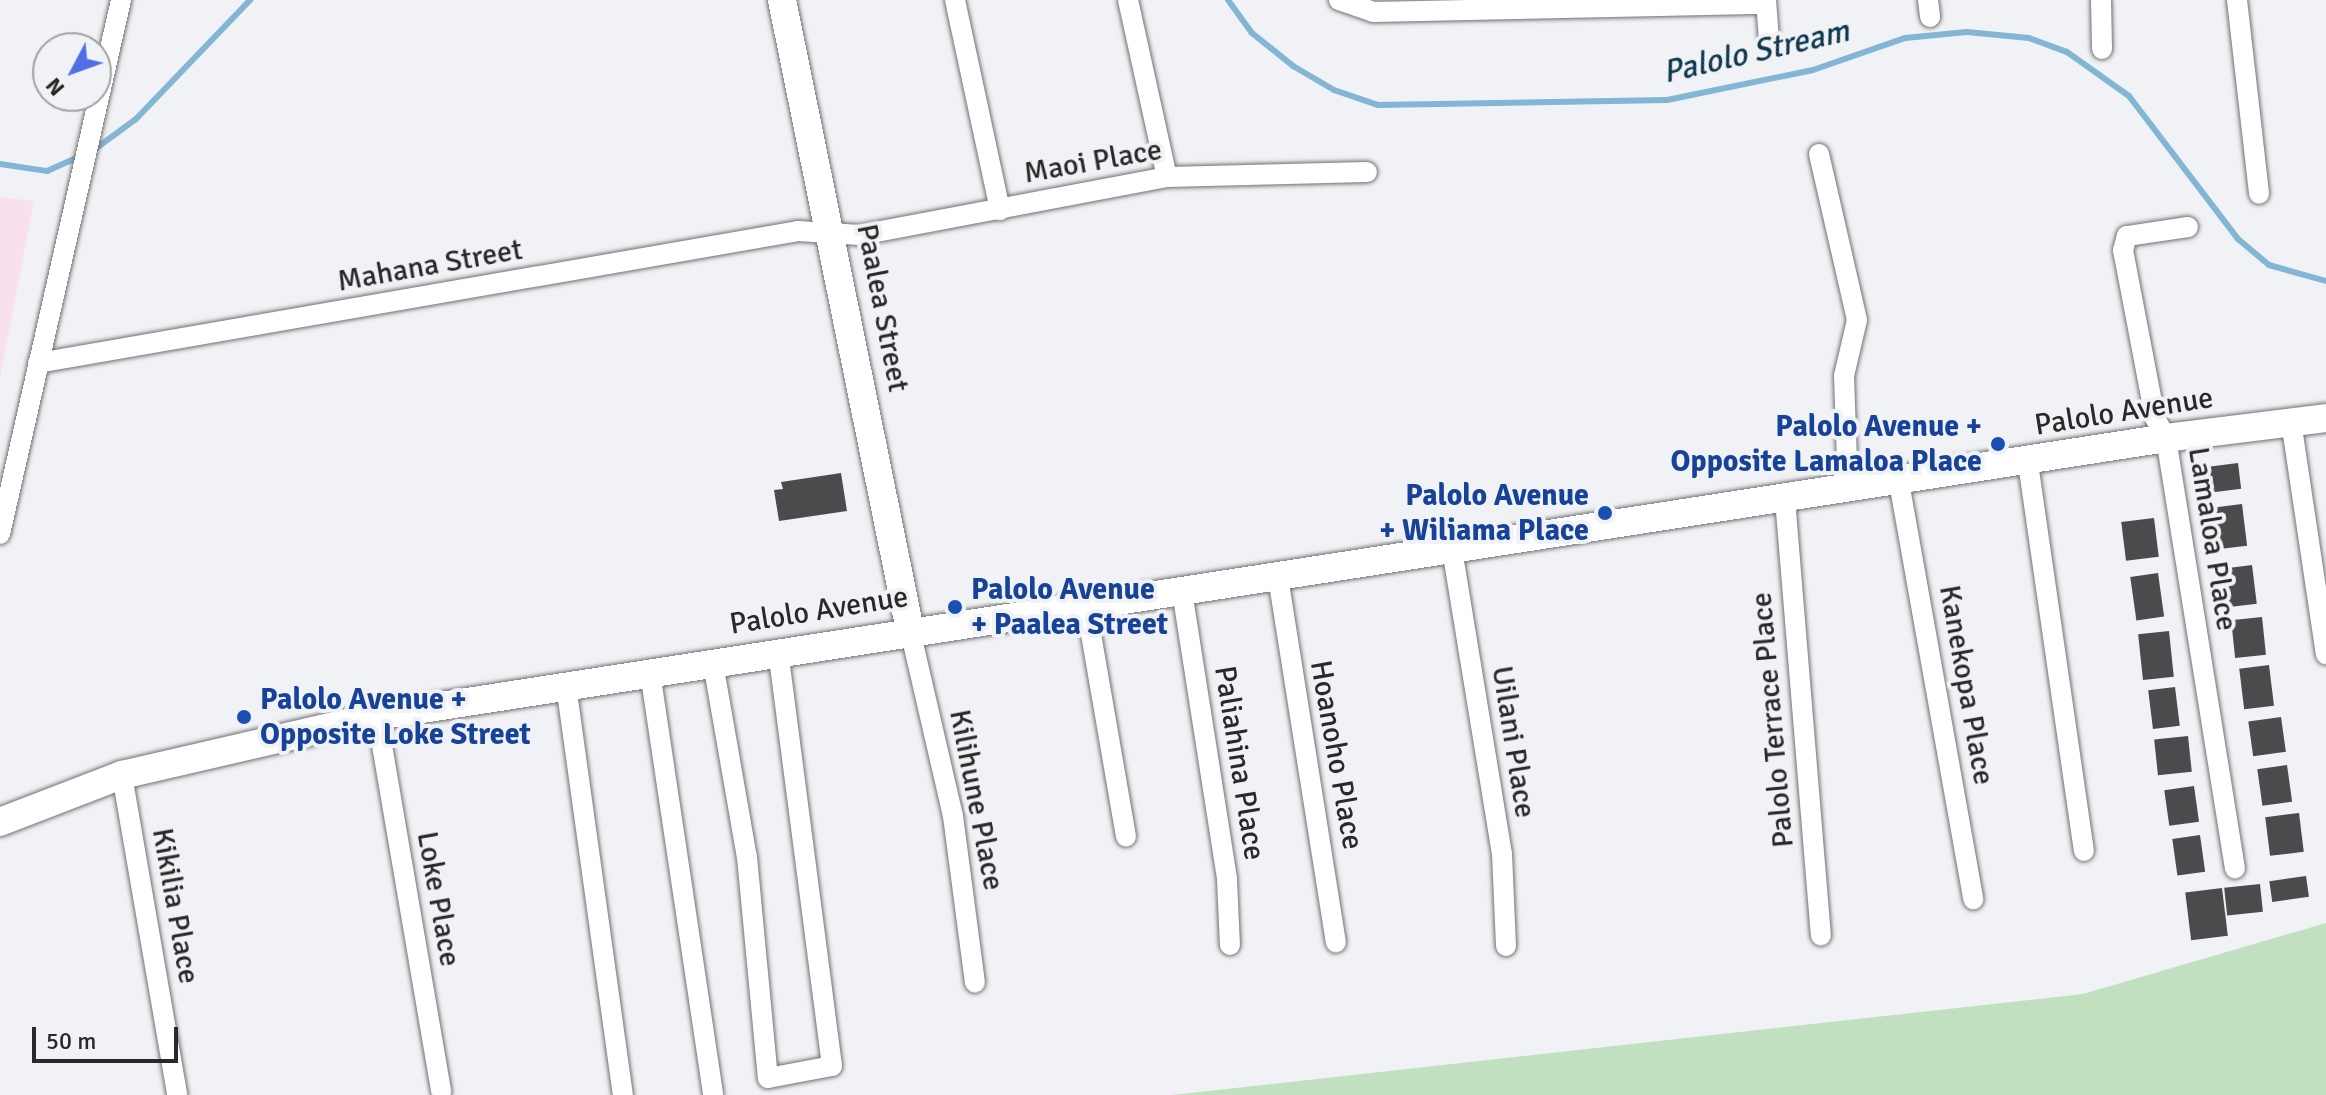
<!DOCTYPE html>
<html>
<head>
<meta charset="utf-8">
<style>
  body { margin:0 }
  #map { position:relative; width:2326px; height:1095px; overflow:hidden; background:#f1f2f5; font-family:Signika,sans-serif }
  div>[style] { position:absolute }
  .education>* { inset:0; background:#f8e1ed }
  .green>* { inset:0; background:#c0e0c0 }
  .stream>* { height:6px; margin:-3px; padding:0 3px; transform-origin:3px; border-radius:3px; background:#83b5d5 }
  .building>* { inset:0; background:#4a4b4d; transform-origin:0 0 }
  .roads { filter:drop-shadow(0 0 2px #707173) drop-shadow(0 0 2px #707173) }
  .street>* { height:20px; margin:-10px; padding:0 10px; transform-origin:10px; border-radius:10px; background:#fff }
  .secondary>* { height:28px; margin:-14px; padding:0 14px; transform-origin:14px; border-radius:14px; background:#fff }
  .dots>* { width:22px; height:22px; translate:-50% -50%; box-sizing:border-box; border:4px solid #f1f2f5; border-radius:50% }
  span { translate:-50% -50%; white-space:nowrap; text-align:center; line-height:1.15; -webkit-text-stroke:8px #f1f2f5; paint-order:stroke }
  .street-label { font-size:30px; color:#29292a }
  .transit-label { font-size:30px; color:#164399; font-weight:700 }
  .right { translate:-100% -50%; text-align:right }
  .left { translate:0 -50%; text-align:left }
  .water-label { font-size:32px; color:#0f384f; font-style:italic }
  .north { position:absolute; left:32px; top:32px; width:80px; height:80px; box-sizing:border-box; background:#f1f2f5; border:2px solid #a1a2a4; border-radius:50%; rotate:229deg; font-size:22px; font-weight:700; line-height:32px; text-align:center; color:#29292a }
  .north::after { content:''; display:block; margin:auto; width:28px; height:36px; background:#516fe4; clip-path:polygon(50% 0,100% 100%,50% 72%,0 100%) }
  .scale { position:absolute; left:32px; top:1027px; width:146px; height:36px; box-sizing:border-box; border:4px solid #29292a; border-top:0; padding-left:10px; font-size:24px; line-height:28px; white-space:nowrap; color:#29292a; -webkit-text-stroke:6px #f1f2f5; paint-order:stroke }
</style>
</head>
<body>
<div id="map">
  <div class="education">
    <i style="clip-path:polygon(0 197px,34px 201px,0 378px)"></i>
  </div>
  <div class="green">
    <i style="clip-path:polygon(2326px 923px,2326px 1095px,1172px 1095px,2083px 994px)"></i>
  </div>
  <div class="stream">
    <i style="left:1228px;top:0;width:41px;rotate:54deg"></i>
    <i style="left:1252px;top:33px;width:53px;rotate:38.8deg"></i>
    <i style="left:1293px;top:66px;width:48px;rotate:30.3deg"></i>
    <i style="left:1334px;top:90px;width:46px;rotate:18.8deg"></i>
    <i style="left:1378px;top:105px;width:289px;rotate:-1deg"></i>
    <i style="left:1667px;top:100px;width:149px;rotate:-11.6deg"></i>
    <i style="left:1813px;top:70px;width:97px;rotate:-19.2deg"></i>
    <i style="left:1905px;top:38px;width:62px;rotate:-5.5deg"></i>
    <i style="left:1967px;top:32px;width:62px;rotate:5.5deg"></i>
    <i style="left:2029px;top:38px;width:40px;rotate:20.2deg"></i>
    <i style="left:2067px;top:52px;width:76px;rotate:35.4deg"></i>
    <i style="left:2129px;top:96px;width:180px;rotate:52.7deg"></i>
    <i style="left:2238px;top:239px;width:40px;rotate:40deg"></i>
    <i style="left:2269px;top:265px;width:59px;rotate:15.7deg"></i>
    <i style="left:91px;top:152px;width:56px;rotate:-36.3deg"></i>
    <i style="left:136px;top:119px;width:165px;rotate:-46.2deg"></i>
    <i style="left:0;top:164px;width:48px;rotate:8.5deg"></i>
    <i style="left:47px;top:171px;width:37px;rotate:-24deg"></i>
  </div>
  <div class="building">
    <i style="left:2238px;top:463px;width:26px;height:36px;rotate:83deg"></i>
    <i style="clip-path:polygon(841px 473px,847px 511px,779px 521px,774px 490px,783px 489px,781px 482px)"></i>
    <i style="left:2242px;top:504px;width:42px;height:28px;rotate:83deg"></i>
    <i style="left:2154px;top:518px;width:39px;height:33px;rotate:83deg"></i>
    <i style="left:2252px;top:565px;width:39px;height:32px;rotate:83deg"></i>
    <i style="left:2158px;top:573px;width:44px;height:28px;rotate:82deg"></i>
    <i style="left:2262px;top:617px;width:38px;height:31px;rotate:84deg"></i>
    <i style="left:2169px;top:631px;width:46px;height:31px;rotate:84deg"></i>
    <i style="left:2269px;top:665px;width:41px;height:30px;rotate:83deg"></i>
    <i style="left:2175px;top:687px;width:39px;height:27px;rotate:83deg"></i>
    <i style="left:2281px;top:717px;width:35px;height:33px;rotate:82deg"></i>
    <i style="left:2188px;top:736px;width:36px;height:34px;rotate:84deg"></i>
    <i style="left:2287px;top:765px;width:37px;height:30px;rotate:82deg"></i>
    <i style="left:2194px;top:786px;width:36px;height:30px;rotate:82deg"></i>
    <i style="left:2299px;top:813px;width:39px;height:34px;rotate:83deg"></i>
    <i style="left:2200px;top:835px;width:37px;height:28px;rotate:82deg"></i>
    <i style="left:2306px;top:876px;width:21px;height:37px;rotate:82deg"></i>
    <i style="left:2260px;top:884px;width:28px;height:36px;rotate:84deg"></i>
    <i style="left:2222px;top:888px;width:48px;height:37px;rotate:83deg"></i>
  </div>
  <div class="roads">
    <div class="street">
      <i style="left:955px;top:0;width:215px;rotate:77.9deg"></i>
      <i style="left:1128px;top:0;width:181px;rotate:77.6deg"></i>
      <i style="left:1339px;top:0;width:36px;rotate:19deg"></i>
      <i style="left:1373px;top:12px;width:393px;rotate:-1.2deg"></i>
      <i style="left:1766px;top:0;width:40px;rotate:85.7deg"></i>
      <i style="left:1928px;top:0;width:17px;rotate:83deg"></i>
      <i style="left:2101px;top:0;width:49px;rotate:88.8deg"></i>
      <i style="left:2237px;top:0;width:195px;rotate:83.5deg"></i>
      <i style="left:1819px;top:154px;width:170px;rotate:77.1deg"></i>
      <i style="left:1857px;top:320px;width:57px;rotate:103.1deg"></i>
      <i style="left:1844px;top:376px;width:113px;rotate:88deg"></i>
      <i style="left:2188px;top:227px;width:62px;rotate:171.6deg"></i>
      <i style="left:2127px;top:236px;width:15px;rotate:106deg"></i>
      <i style="left:2123px;top:250px;width:171px;rotate:79.2deg"></i>
      <i style="left:2155px;top:418px;width:23px;rotate:61deg"></i>
      <i style="left:2166px;top:438px;width:436px;rotate:80.9deg"></i>
      <i style="left:38px;top:363px;width:771px;rotate:-9.85deg"></i>
      <i style="left:798px;top:231px;width:62px;rotate:3.7deg"></i>
      <i style="left:860px;top:235px;width:312px;rotate:-10.7deg"></i>
      <i style="left:1167px;top:177px;width:200px;rotate:-1.4deg"></i>
      <i style="left:2291px;top:421px;width:236px;rotate:81.5deg"></i>
      <i style="left:2028px;top:463px;width:392px;rotate:81.8deg"></i>
      <i style="left:1899px;top:482px;width:424px;rotate:79.9deg"></i>
      <i style="left:1785px;top:499px;width:438px;rotate:85.3deg"></i>
      <i style="left:0;top:534px;width:548px;rotate:-77.23deg"></i>
      <i style="left:1452px;top:549px;width:309px;rotate:80.7deg"></i>
      <i style="left:1502px;top:854px;width:92px;rotate:87.5deg"></i>
      <i style="left:1278px;top:577px;width:370px;rotate:81deg"></i>
      <i style="left:1182px;top:591px;width:292px;rotate:81.1deg"></i>
      <i style="left:1227px;top:880px;width:65px;rotate:87.4deg"></i>
      <i style="left:1086px;top:605px;width:235px;rotate:80.2deg"></i>
      <i style="left:910px;top:630px;width:191px;rotate:77deg"></i>
      <i style="left:953px;top:816px;width:168px;rotate:82.5deg"></i>
      <i style="left:713px;top:663px;width:197px;rotate:80.1deg"></i>
      <i style="left:747px;top:857px;width:222px;rotate:84.6deg"></i>
      <i style="left:768px;top:1078px;width:65px;rotate:-10.6deg"></i>
      <i style="left:832px;top:1066px;width:418px;rotate:-97.4deg"></i>
      <i style="left:650px;top:672px;width:428px;rotate:81.5deg"></i>
      <i style="left:566px;top:685px;width:414px;rotate:82.1deg"></i>
      <i style="left:377px;top:716px;width:381px;rotate:80.3deg"></i>
      <i style="left:122px;top:775px;width:325px;rotate:80.2deg"></i>
    </div>
    <div class="secondary">
      <i style="left:782px;top:0;width:643px;rotate:78.52deg"></i>
      <i style="left:0;top:822px;width:131px;rotate:-21.1deg"></i>
      <i style="left:122px;top:775px;width:262px;rotate:-13deg"></i>
      <i style="left:377px;top:716px;width:1810px;rotate:-8.83deg"></i>
      <i style="left:2166px;top:438px;width:161px;rotate:-7.1deg"></i>
    </div>
  </div>
  <div class="dots">
    <i style="left:1998px;top:444px;background:#1a4fb4"></i>
    <i style="left:1605px;top:513px;background:#1a4fb4"></i>
    <i style="left:955px;top:607px;background:#1a4fb4"></i>
    <i style="left:244px;top:717px;background:#1a4fb4"></i>
  </div>
  <div class="street-label">
    <span style="left:1093px;top:162px;rotate:-10deg">Maoi Place</span>
    <span style="left:430px;top:266px;rotate:-10deg">Mahana Street</span>
    <span style="left:882px;top:308px;rotate:79deg">Paalea Street</span>
    <span style="left:2124px;top:412px;rotate:-9deg">Palolo Avenue</span>
    <span style="left:2212px;top:539px;rotate:81deg">Lamaloa Place</span>
    <span style="left:819px;top:611px;rotate:-9deg">Palolo Avenue</span>
    <span style="left:1966px;top:685px;rotate:80deg">Kanekopa Place</span>
    <span style="left:1773px;top:720px;rotate:-95deg">Palolo Terrace Place</span>
    <span style="left:1513px;top:742px;rotate:81deg">Uilani Place</span>
    <span style="left:1336px;top:755px;rotate:80deg">Hoanoho Place</span>
    <span style="left:1239px;top:763px;rotate:81deg">Paliahina Place</span>
    <span style="left:976px;top:800px;rotate:79deg">Kilihune Place</span>
    <span style="left:438px;top:899px;rotate:80deg">Loke Place</span>
    <span style="left:175px;top:906px;rotate:80deg">Kikilia Place</span>
  </div>
  <div class="transit-label">
    <span class="right" style="left:1982px;top:444px">Palolo Avenue +<br>Opposite Lamaloa Place</span>
    <span class="right" style="left:1589px;top:513px">Palolo Avenue<br>+ Wiliama Place</span>
    <span class="left" style="left:971px;top:607px">Palolo Avenue<br>+ Paalea Street</span>
    <span class="left" style="left:260px;top:717px">Palolo Avenue +<br>Opposite Loke Street</span>
  </div>
  <div class="water-label">
    <span style="left:1756px;top:52px;rotate:-13deg">Palolo Stream</span>
  </div>
  <div class="north">N</div>
  <div class="scale">50 m</div>
</div>
</body>
</html>
